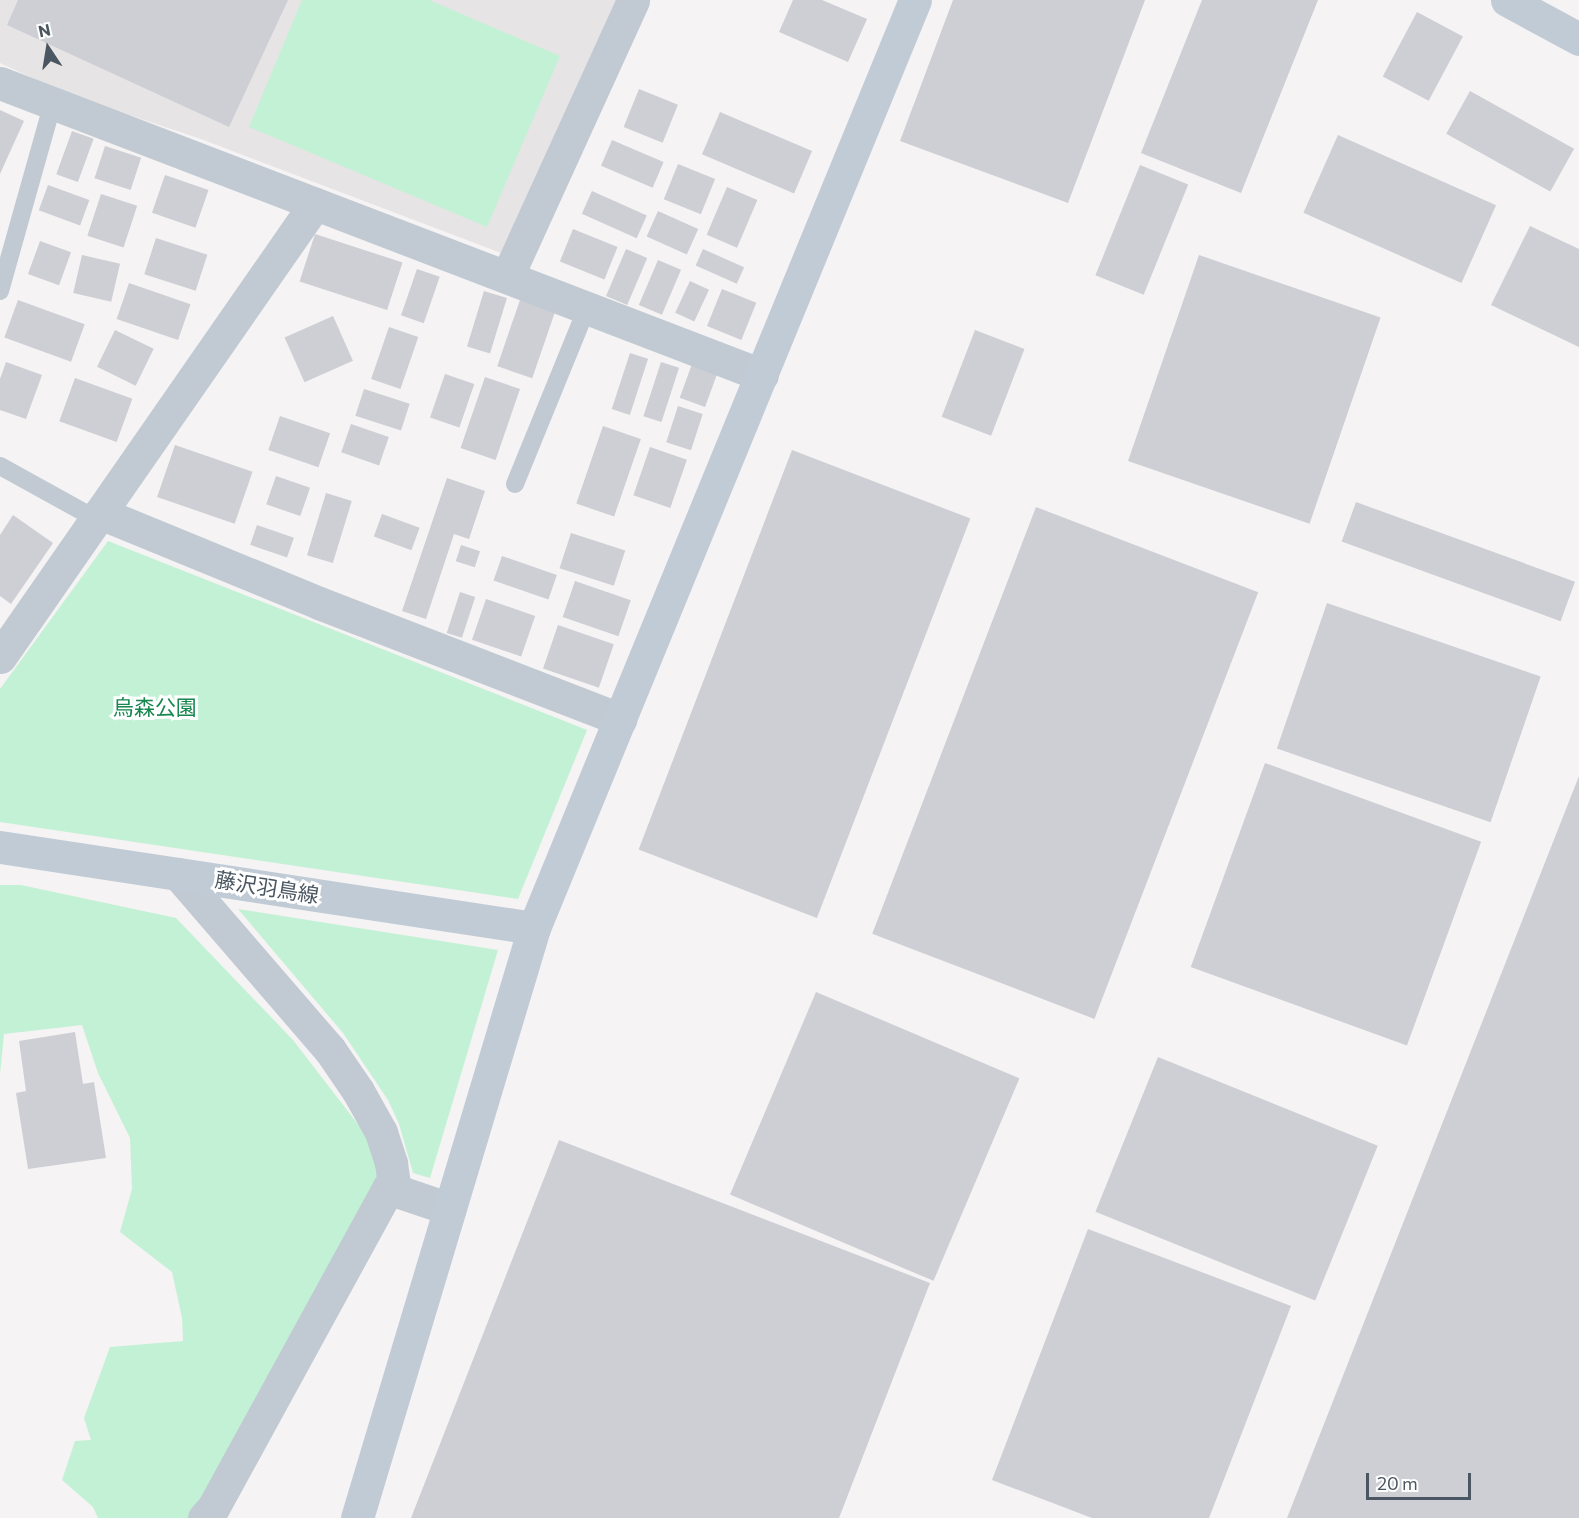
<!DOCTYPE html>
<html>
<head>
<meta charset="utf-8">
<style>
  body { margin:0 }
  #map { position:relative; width:1579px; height:1518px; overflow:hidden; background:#f5f3f3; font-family:Commissioner,"Noto Sans JP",sans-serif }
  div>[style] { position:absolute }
  .education>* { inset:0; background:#e6e4e5 }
  .green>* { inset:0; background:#c3f1d5 }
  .building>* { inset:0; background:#cdcfd5; transform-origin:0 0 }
  .lane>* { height:18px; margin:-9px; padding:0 9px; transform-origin:9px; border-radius:9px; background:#c1cad2 }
  .street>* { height:33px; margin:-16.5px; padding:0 16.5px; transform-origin:16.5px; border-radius:16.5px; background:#c1cad2 }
  .secondary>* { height:33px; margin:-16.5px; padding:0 16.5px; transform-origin:16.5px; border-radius:16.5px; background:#c1cbd6 }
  span { translate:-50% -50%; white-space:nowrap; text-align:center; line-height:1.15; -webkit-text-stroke:6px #fff; paint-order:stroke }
  .park-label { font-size:21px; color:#17864f }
  .street-label { font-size:21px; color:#4a5661 }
  .north { position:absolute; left:18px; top:18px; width:60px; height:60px; -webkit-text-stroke:4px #fff; paint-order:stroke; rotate:348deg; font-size:16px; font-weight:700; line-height:24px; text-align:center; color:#4a5661 }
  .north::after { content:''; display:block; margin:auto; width:21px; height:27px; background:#4a5661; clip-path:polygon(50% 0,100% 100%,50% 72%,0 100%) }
  .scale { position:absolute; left:1366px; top:1473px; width:105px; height:27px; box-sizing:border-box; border:3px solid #4a5661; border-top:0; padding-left:8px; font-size:18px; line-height:21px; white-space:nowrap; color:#4a5661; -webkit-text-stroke:4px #fff; paint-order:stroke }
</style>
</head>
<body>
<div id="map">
  <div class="education">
    <i style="clip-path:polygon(0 0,631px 0,517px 259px,201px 139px,69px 95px,0 63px)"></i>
  </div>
  <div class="green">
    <i style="clip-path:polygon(302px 0,429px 0,560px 56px,487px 227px,249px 127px)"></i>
    <i style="clip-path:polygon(108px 541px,587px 730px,518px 899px,0 822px,0 689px)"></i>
    <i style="clip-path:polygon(0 885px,21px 885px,176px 918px,293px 1040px,367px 1136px,383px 1182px,190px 1518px,98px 1518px,93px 1507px,62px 1480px,75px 1441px,91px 1440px,84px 1418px,110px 1347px,183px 1341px,182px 1318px,172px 1272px,120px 1232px,132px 1189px,130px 1138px,98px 1073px,82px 1025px,4px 1034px,0 1074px)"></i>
    <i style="clip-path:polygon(238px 909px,498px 950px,430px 1178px,413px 1173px,399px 1124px,388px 1100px,343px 1033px)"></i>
  </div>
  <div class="building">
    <i style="clip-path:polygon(18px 0,288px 0,229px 127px,7px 25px)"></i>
    <i style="clip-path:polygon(793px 0,822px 0,867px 19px,848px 62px,779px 32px)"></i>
    <i style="clip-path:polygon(953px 0,1145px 0,1068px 203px,900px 141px)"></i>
    <i style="clip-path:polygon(1202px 0,1318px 0,1241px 193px,1141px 153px)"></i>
    <i style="left:1417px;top:12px;width:52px;height:73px;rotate:28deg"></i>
    <i style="left:639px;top:89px;width:42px;height:41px;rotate:22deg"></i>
    <i style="left:1470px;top:91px;width:119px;height:49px;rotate:29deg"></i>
    <i style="clip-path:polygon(0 110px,24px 121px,0 174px)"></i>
    <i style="left:720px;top:112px;width:100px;height:46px;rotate:23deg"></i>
    <i style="left:72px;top:131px;width:23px;height:46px;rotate:20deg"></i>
    <i style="left:1338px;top:135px;width:173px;height:85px;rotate:24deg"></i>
    <i style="left:612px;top:140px;width:56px;height:28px;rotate:23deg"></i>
    <i style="left:105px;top:146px;width:38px;height:34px;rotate:18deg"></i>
    <i style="left:678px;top:164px;width:40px;height:38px;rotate:22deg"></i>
    <i style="left:1140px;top:165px;width:52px;height:119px;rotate:22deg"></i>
    <i style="left:165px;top:175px;width:46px;height:40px;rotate:19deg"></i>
    <i style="left:48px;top:185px;width:44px;height:27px;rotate:20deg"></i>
    <i style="left:727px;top:187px;width:33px;height:52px;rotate:23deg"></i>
    <i style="left:592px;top:191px;width:60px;height:25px;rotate:24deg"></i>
    <i style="left:101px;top:194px;width:38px;height:44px;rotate:18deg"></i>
    <i style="left:658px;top:211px;width:44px;height:28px;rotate:24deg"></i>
    <i style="clip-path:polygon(1530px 226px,1579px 249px,1579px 347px,1491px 305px)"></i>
    <i style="left:573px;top:229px;width:48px;height:35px;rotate:22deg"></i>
    <i style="left:315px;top:234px;width:92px;height:50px;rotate:18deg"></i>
    <i style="left:156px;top:238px;width:54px;height:38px;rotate:18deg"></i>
    <i style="left:40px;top:241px;width:33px;height:35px;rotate:20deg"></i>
    <i style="left:626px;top:249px;width:23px;height:51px;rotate:23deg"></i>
    <i style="left:703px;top:249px;width:45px;height:18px;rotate:24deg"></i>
    <i style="left:82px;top:255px;width:39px;height:39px;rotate:13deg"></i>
    <i style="left:1199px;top:255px;width:192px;height:218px;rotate:19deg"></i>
    <i style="left:658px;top:260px;width:25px;height:49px;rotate:23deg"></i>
    <i style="left:417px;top:269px;width:24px;height:49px;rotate:19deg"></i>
    <i style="left:690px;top:281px;width:21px;height:35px;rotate:25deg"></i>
    <i style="left:129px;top:283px;width:65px;height:38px;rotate:19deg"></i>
    <i style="left:722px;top:289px;width:37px;height:40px;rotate:22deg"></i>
    <i style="left:484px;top:291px;width:24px;height:58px;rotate:17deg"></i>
    <i style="left:18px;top:300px;width:71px;height:40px;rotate:20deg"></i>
    <i style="left:520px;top:300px;width:37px;height:70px;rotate:19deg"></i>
    <i style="left:333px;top:316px;width:49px;height:53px;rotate:66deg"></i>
    <i style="left:389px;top:327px;width:31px;height:55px;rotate:19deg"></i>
    <i style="left:115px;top:330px;width:43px;height:41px;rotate:26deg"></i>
    <i style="left:975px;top:330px;width:53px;height:93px;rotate:21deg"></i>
    <i style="left:630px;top:353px;width:19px;height:59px;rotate:18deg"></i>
    <i style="clip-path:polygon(6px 362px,42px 375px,26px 419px,0 410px,0 379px)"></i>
    <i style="left:661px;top:362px;width:19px;height:57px;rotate:18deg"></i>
    <i style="left:692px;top:364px;width:27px;height:36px;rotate:20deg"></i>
    <i style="left:445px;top:374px;width:31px;height:46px;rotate:19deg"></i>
    <i style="left:485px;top:377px;width:37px;height:75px;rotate:19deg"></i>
    <i style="left:75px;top:378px;width:61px;height:46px;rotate:20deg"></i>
    <i style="left:364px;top:389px;width:48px;height:28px;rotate:18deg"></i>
    <i style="left:678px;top:406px;width:26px;height:38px;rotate:18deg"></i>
    <i style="left:280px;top:416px;width:53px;height:36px;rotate:19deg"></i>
    <i style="left:351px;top:424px;width:40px;height:30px;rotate:19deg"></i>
    <i style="left:603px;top:426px;width:40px;height:82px;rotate:19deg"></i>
    <i style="left:175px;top:445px;width:82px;height:55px;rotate:19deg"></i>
    <i style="left:650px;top:447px;width:39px;height:51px;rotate:19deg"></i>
    <i style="left:792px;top:450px;width:191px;height:428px;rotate:21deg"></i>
    <i style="left:276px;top:476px;width:36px;height:30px;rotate:19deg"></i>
    <i style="clip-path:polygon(447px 478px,485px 491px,469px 539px,454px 534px,426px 619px,402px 611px)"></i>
    <i style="left:326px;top:493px;width:27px;height:65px;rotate:17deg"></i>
    <i style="left:1356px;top:502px;width:233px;height:42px;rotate:20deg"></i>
    <i style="left:1036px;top:507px;width:238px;height:457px;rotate:21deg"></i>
    <i style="left:382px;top:514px;width:40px;height:24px;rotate:20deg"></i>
    <i style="clip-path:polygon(13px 515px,53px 543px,11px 604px,0 596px,0 535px)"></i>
    <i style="left:257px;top:525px;width:39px;height:21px;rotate:19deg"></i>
    <i style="left:571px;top:533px;width:57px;height:37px;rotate:18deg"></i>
    <i style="left:461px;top:545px;width:20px;height:17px;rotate:18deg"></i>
    <i style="left:502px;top:556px;width:58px;height:26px;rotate:19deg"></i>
    <i style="left:575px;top:581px;width:59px;height:38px;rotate:19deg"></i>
    <i style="left:460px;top:592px;width:16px;height:43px;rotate:18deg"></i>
    <i style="left:486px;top:599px;width:52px;height:43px;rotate:19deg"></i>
    <i style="left:1327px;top:603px;width:226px;height:154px;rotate:19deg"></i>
    <i style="left:558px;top:625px;width:59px;height:46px;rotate:19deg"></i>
    <i style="left:1265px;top:763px;width:230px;height:217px;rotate:20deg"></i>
    <i style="clip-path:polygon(1579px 776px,1579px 1518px,1287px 1518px)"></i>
    <i style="left:816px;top:992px;width:221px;height:220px;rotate:23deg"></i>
    <i style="clip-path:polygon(75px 1032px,83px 1084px,94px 1082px,106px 1158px,28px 1169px,16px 1093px,26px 1091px,19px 1041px)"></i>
    <i style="left:1158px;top:1057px;width:237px;height:167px;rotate:22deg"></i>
    <i style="clip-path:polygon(559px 1140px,930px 1283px,839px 1518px,411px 1518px)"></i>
    <i style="clip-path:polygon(1088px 1229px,1291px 1306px,1209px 1518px,1092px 1518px,992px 1480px)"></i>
  </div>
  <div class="lane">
    <i style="left:0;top:291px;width:195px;rotate:-74.3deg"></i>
    <i style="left:0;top:466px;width:110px;rotate:28.9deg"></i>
    <i style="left:515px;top:484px;width:190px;rotate:-67.8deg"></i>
  </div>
  <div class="street">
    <i style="left:0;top:83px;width:816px;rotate:20.97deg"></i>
    <i style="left:507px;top:277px;width:304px;rotate:-65.5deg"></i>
    <i style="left:100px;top:513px;width:237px;rotate:22.3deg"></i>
    <i style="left:319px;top:603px;width:323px;rotate:21.1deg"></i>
    <i style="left:0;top:657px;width:552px;rotate:-55.19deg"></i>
    <i style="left:178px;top:874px;width:233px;rotate:49.2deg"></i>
    <i style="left:330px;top:1050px;width:50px;rotate:55.7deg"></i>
    <i style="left:358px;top:1091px;width:47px;rotate:60.7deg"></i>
    <i style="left:381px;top:1132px;width:33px;rotate:72deg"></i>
    <i style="left:391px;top:1163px;width:28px;rotate:82deg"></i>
    <i style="left:204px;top:1518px;width:13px;rotate:-48deg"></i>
    <i style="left:213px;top:1508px;width:365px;rotate:-61.3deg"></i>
    <i style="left:388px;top:1188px;width:65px;rotate:18.7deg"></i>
  </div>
  <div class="secondary">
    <i style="left:1507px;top:0;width:82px;rotate:28.4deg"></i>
    <i style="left:0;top:847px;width:540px;rotate:8.63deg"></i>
    <i style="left:357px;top:1518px;width:616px;rotate:-73.3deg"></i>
    <i style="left:534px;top:928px;width:1003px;rotate:-67.68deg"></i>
  </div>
  <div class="park-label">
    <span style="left:155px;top:707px">烏森公園</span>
  </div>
  <div class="street-label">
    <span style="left:267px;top:887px;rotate:9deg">藤沢羽鳥線</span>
  </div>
  <div class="north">N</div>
  <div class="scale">20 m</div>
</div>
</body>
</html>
